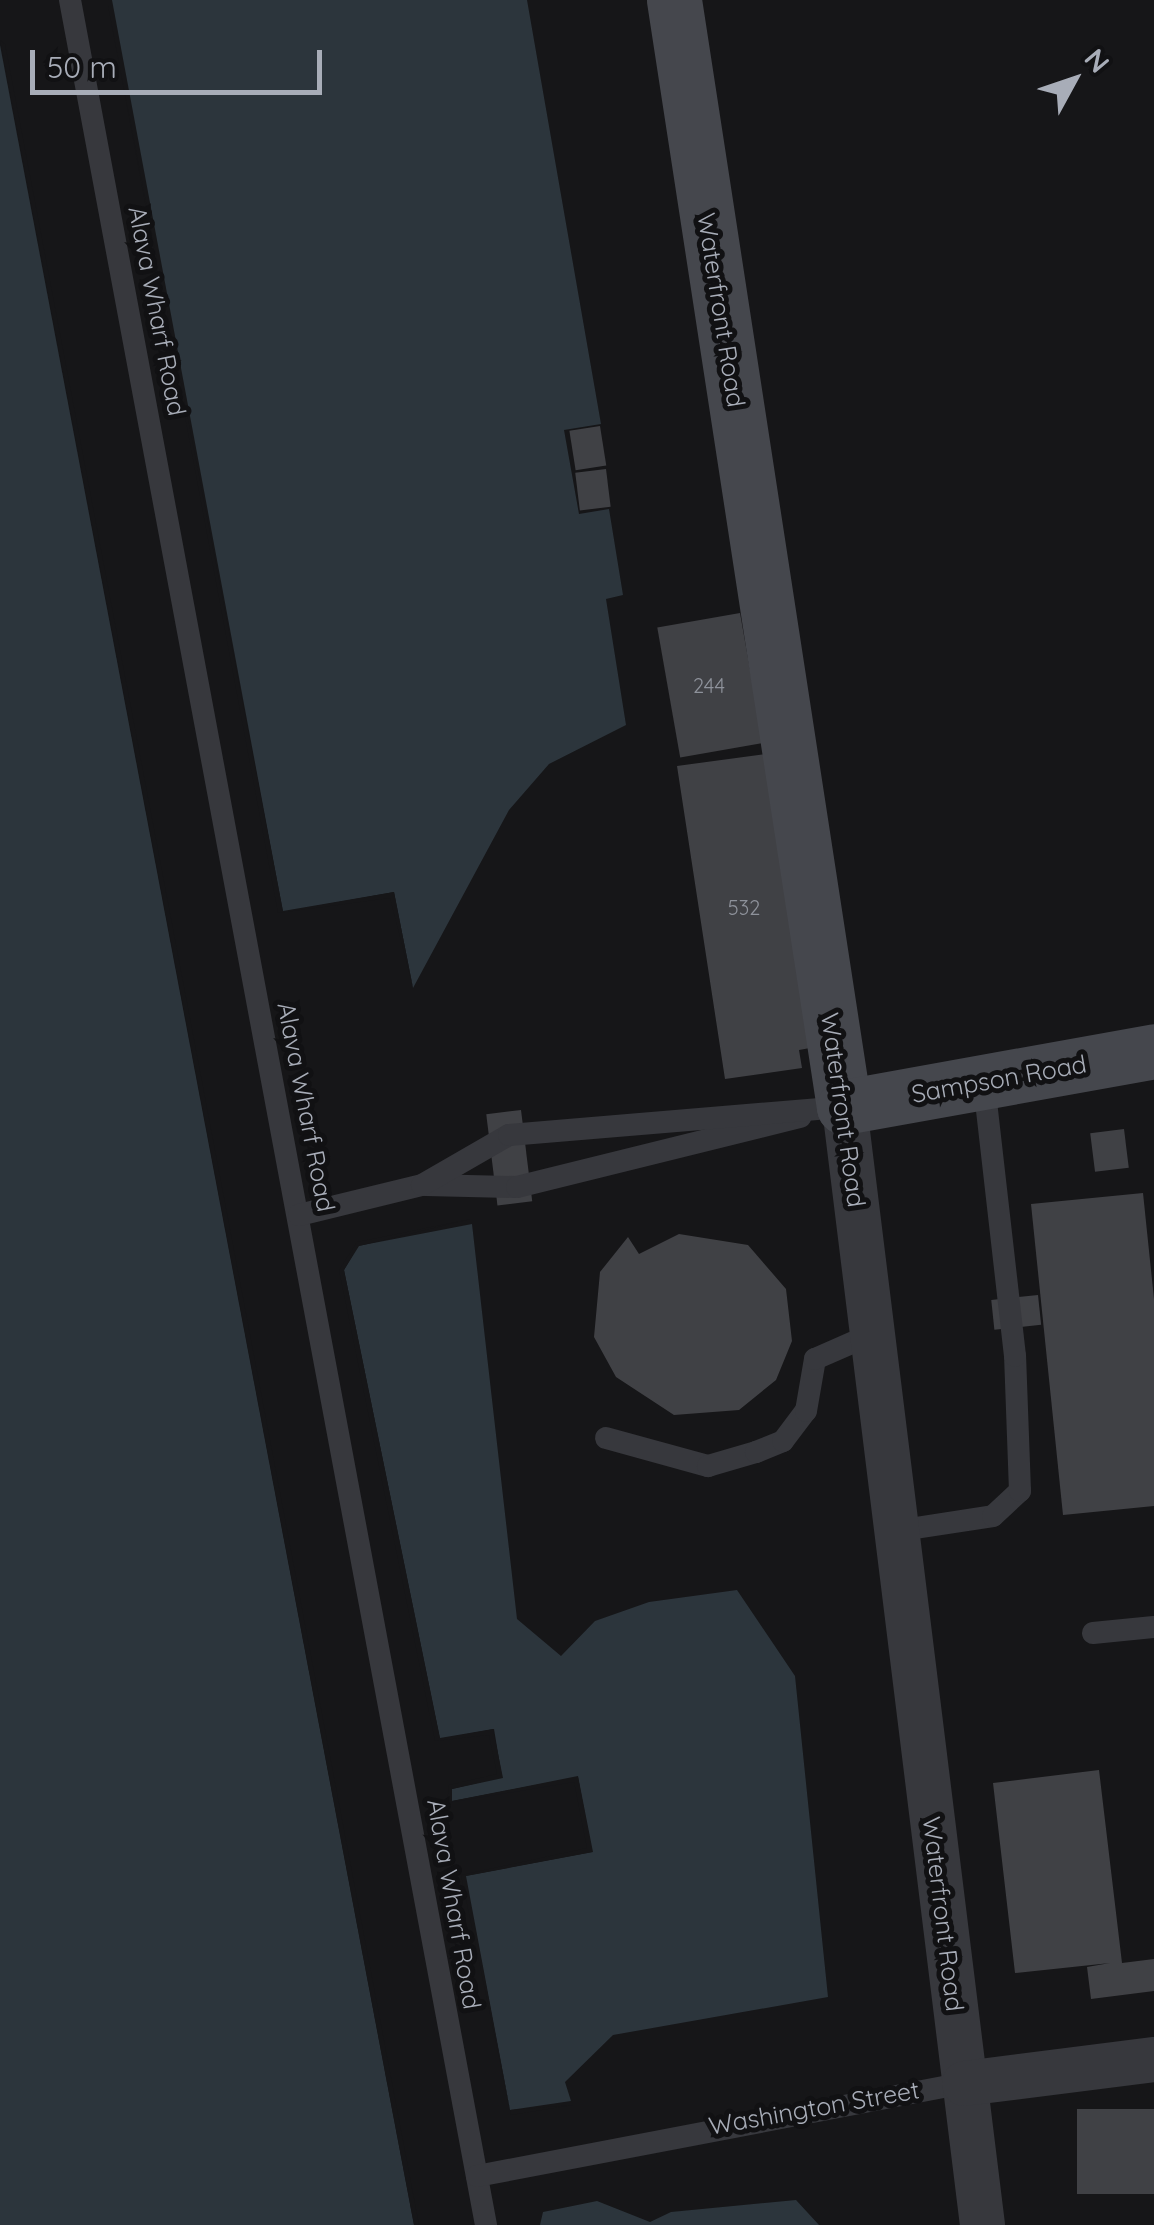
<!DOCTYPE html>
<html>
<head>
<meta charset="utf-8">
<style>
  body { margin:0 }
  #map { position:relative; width:1154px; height:2225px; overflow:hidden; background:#161618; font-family:Quicksand,sans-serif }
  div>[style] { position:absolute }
  .water>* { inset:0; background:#2c353c }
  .pier>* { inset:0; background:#161618 }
  .building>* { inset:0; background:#404145; transform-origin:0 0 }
  .lane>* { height:22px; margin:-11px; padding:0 11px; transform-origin:11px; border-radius:11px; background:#37383d }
  .street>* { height:45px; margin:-22.5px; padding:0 22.5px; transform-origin:22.5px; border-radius:22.5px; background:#37383d }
  .secondary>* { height:55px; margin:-27.5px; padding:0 27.5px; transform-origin:27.5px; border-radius:27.5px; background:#45474d }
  span { translate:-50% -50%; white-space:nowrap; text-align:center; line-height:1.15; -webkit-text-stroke:10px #111113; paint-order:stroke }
  .number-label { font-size:20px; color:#8e929b }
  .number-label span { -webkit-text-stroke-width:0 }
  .street-label { font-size:25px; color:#a8adb8 }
  .north { position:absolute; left:1024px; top:30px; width:100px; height:100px; -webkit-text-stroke:8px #111113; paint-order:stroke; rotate:50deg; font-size:28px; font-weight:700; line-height:40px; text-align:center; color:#a8adb8 }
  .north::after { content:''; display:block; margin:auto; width:35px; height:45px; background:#a8adb8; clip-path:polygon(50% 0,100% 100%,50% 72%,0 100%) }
  .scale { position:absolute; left:30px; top:50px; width:292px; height:45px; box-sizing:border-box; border:5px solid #a8adb8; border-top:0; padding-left:12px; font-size:30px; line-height:35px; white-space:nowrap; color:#a8adb8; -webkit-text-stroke:8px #111113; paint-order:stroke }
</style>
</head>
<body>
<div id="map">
  <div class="water">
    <i style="clip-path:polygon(112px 0,527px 0,601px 424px,564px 430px,579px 514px,609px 509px,623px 595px,606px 599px,626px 725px,549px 764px,509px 810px,413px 988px,394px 892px,283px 912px)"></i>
    <i style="clip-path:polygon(0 45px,414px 2225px,0 2225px)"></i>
    <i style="clip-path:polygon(472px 1224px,517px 1619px,561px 1656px,595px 1621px,649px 1602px,737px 1590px,795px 1676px,828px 1997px,613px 2035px,565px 2082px,571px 2101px,510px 2110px,465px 1876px,592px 1852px,578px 1777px,452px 1801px,452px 1789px,502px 1777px,494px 1729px,440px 1739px,344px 1270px,358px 1246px)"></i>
    <i style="clip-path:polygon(796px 2200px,819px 2225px,540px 2225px,543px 2212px,597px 2201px,650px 2222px,671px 2212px)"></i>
  </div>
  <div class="pier">
    <i style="clip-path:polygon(107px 0,283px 911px,394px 892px,413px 988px,390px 898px,278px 913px)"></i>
    <i style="clip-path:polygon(0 40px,5px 44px,419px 2225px,414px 2225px)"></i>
    <i style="clip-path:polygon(471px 1219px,359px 1246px,344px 1270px,440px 1738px,493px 1729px,503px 1778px,452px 1789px,452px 1801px,578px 1776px,593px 1852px,466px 1876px,510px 2110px,573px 2105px,511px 2115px,461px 1875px,587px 1848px,574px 1782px,447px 1803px,449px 1785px,497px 1774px,489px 1735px,435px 1741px,339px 1270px,357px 1242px)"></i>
  </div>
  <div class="building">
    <i style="left:600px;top:426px;width:40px;height:31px;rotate:81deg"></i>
    <i style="left:606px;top:469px;width:38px;height:31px;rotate:83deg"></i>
    <i style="left:740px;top:613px;width:132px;height:84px;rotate:80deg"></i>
    <i style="clip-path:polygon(765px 754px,810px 1048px,799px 1050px,802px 1068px,725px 1079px,677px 766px)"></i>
    <i style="left:521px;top:1110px;width:92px;height:35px;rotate:83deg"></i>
    <i style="left:1124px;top:1129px;width:39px;height:34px;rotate:83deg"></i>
    <i style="clip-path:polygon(1143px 1193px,1154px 1299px,1154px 1506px,1063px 1515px,1031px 1204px)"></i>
    <i style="clip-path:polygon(679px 1234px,748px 1245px,786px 1289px,792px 1341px,776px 1380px,739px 1410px,674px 1415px,616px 1377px,594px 1337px,600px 1272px,628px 1237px,639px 1254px)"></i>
    <i style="left:1038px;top:1295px;width:30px;height:47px;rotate:84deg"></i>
    <i style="clip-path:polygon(1099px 1770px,1122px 1963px,1154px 1959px,1154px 1991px,1091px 1999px,1087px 1967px,1110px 1963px,1015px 1973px,993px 1783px)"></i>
    <i style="left:1154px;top:2109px;width:85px;height:77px;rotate:90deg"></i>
  </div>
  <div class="lane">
    <i style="left:70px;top:0;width:2264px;rotate:79.41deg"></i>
    <i style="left:426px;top:1185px;width:91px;rotate:1.3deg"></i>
    <i style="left:517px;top:1187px;width:292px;rotate:-13.9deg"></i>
    <i style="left:299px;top:1215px;width:127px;rotate:-13.7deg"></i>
    <i style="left:422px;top:1185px;width:100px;rotate:-29.9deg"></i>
    <i style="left:509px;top:1135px;width:336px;rotate:-4.8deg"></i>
    <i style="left:606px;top:1438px;width:106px;rotate:15.4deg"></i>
    <i style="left:708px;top:1466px;width:50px;rotate:-16.3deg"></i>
    <i style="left:756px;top:1452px;width:29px;rotate:-22deg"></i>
    <i style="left:783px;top:1441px;width:38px;rotate:-53deg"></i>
    <i style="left:806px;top:1411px;width:53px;rotate:-80.2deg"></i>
    <i style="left:815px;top:1359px;width:62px;rotate:-23.7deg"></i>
    <i style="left:896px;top:1531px;width:98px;rotate:-8.8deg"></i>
    <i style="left:993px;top:1516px;width:37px;rotate:-43deg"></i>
    <i style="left:1020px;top:1491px;width:135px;rotate:-92.1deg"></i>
    <i style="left:1015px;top:1356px;width:276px;rotate:-96.5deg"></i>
    <i style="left:1093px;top:1633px;width:61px;rotate:-5.6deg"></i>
    <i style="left:477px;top:2176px;width:496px;rotate:-10.8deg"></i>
  </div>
  <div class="street">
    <i style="left:844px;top:1107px;width:1126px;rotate:82.96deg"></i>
    <i style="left:964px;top:2083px;width:192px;rotate:-7.2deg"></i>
  </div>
  <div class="secondary">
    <i style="left:674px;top:0;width:1120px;rotate:81.27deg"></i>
    <i style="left:844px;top:1107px;width:315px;rotate:-10.2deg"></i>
  </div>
  <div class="number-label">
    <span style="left:709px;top:685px">244</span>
    <span style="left:744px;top:907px">532</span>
  </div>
  <div class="street-label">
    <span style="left:721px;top:310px;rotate:81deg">Waterfront Road</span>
    <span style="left:157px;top:311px;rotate:79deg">Alava Wharf Road</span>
    <span style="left:999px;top:1079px;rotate:-10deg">Sampson Road</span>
    <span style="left:306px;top:1107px;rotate:79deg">Alava Wharf Road</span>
    <span style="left:843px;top:1110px;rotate:82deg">Waterfront Road</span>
    <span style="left:454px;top:1904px;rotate:80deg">Alava Wharf Road</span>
    <span style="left:943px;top:1914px;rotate:83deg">Waterfront Road</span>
    <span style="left:814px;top:2108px;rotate:-10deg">Washington Street</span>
  </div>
  <div class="north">N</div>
  <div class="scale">50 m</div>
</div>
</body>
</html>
